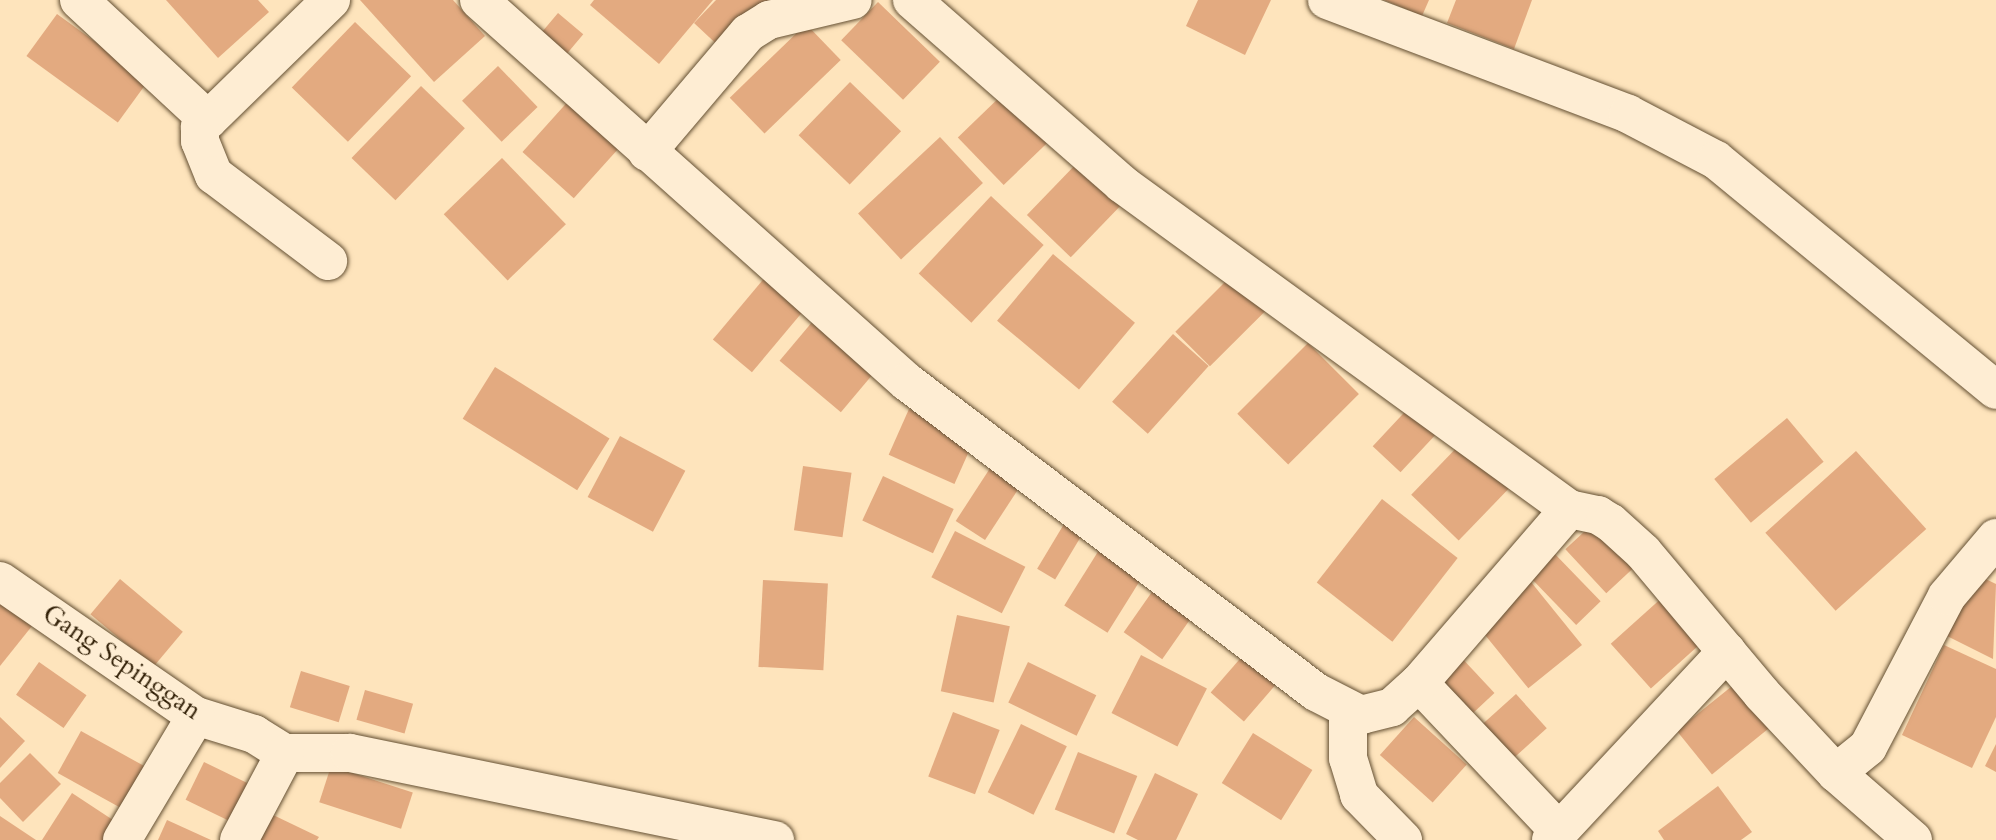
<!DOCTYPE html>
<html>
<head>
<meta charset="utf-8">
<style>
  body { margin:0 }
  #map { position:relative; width:1996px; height:840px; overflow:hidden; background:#fee4bc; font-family:Cardo,serif }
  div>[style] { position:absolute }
  .building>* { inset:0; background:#e3aa80; transform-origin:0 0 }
  .roads { filter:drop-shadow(0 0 2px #645033) drop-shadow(0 0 2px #645033) }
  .street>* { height:38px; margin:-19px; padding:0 19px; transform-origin:19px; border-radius:19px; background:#feedd3 }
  span { translate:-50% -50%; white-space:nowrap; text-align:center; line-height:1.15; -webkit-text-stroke:5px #feedd3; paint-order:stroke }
  .street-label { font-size:26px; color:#301e05 }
</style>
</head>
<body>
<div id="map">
  <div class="building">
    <i style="clip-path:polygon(166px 0,258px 0,269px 12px,218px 58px)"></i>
    <i style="clip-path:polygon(360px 0,453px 0,485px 36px,434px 82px)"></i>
    <i style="clip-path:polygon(594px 0,713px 0,659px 64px,590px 5px)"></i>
    <i style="clip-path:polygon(716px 0,774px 0,725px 52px,694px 23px)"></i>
    <i style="clip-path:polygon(1198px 0,1271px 0,1245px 55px,1186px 26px)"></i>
    <i style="clip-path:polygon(1384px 0,1429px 0,1422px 16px)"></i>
    <i style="clip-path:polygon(1456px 0,1532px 0,1514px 49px,1447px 23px)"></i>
    <i style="left:878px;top:2px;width:86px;height:53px;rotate:44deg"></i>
    <i style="left:558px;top:13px;width:33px;height:38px;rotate:40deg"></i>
    <i style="left:57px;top:14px;width:113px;height:52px;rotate:36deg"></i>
    <i style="left:355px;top:22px;width:78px;height:91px;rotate:44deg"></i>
    <i style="left:806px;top:24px;width:50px;height:106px;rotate:46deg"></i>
    <i style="left:498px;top:66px;width:57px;height:50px;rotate:46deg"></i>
    <i style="left:850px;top:82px;width:71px;height:74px;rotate:44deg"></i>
    <i style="left:421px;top:86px;width:61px;height:100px;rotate:44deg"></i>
    <i style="left:1006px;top:91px;width:66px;height:67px;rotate:46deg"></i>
    <i style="left:572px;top:97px;width:69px;height:74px;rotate:42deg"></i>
    <i style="left:940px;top:137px;width:63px;height:112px;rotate:47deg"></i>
    <i style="left:502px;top:158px;width:92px;height:81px;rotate:46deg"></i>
    <i style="left:1079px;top:161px;width:61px;height:75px;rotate:44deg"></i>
    <i style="left:991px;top:196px;width:72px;height:106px;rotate:43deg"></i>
    <i style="left:1053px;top:254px;width:107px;height:87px;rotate:40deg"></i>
    <i style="left:772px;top:269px;width:51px;height:92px;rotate:40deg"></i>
    <i style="left:1234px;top:273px;width:49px;height:83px;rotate:45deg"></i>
    <i style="left:813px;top:321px;width:80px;height:52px;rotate:40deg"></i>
    <i style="left:1173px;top:334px;width:48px;height:91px;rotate:42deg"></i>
    <i style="left:1308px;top:343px;width:72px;height:100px;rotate:45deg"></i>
    <i style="left:495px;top:367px;width:135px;height:61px;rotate:32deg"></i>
    <i style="left:1415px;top:401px;width:38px;height:62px;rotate:43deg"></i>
    <i style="left:909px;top:409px;width:72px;height:50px;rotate:24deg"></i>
    <i style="left:1787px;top:418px;width:57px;height:95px;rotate:50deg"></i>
    <i style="left:620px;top:436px;width:74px;height:69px;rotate:28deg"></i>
    <i style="left:1464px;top:440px;width:66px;height:76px;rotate:44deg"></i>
    <i style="left:1856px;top:451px;width:105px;height:122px;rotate:48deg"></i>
    <i style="left:996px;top:459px;width:35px;height:74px;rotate:33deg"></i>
    <i style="left:803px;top:466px;width:49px;height:65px;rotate:8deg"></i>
    <i style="left:883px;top:476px;width:78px;height:49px;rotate:25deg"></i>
    <i style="left:1382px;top:499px;width:96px;height:106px;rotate:38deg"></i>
    <i style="left:1599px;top:518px;width:60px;height:46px;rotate:47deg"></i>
    <i style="left:1067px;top:519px;width:21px;height:58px;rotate:31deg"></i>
    <i style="left:955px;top:531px;width:79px;height:52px;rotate:27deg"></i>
    <i style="left:1104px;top:542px;width:51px;height:75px;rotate:32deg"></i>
    <i style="left:1552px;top:551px;width:70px;height:34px;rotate:46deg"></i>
    <i style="clip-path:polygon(1973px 573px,1996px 584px,1993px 659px,1943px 634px)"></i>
    <i style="left:120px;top:579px;width:82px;height:46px;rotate:40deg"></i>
    <i style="left:1161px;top:579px;width:47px;height:65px;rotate:35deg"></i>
    <i style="left:763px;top:580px;width:65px;height:87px;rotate:3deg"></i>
    <i style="left:1531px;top:582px;width:81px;height:69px;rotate:51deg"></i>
    <i style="clip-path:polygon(0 594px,36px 621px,0 666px)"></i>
    <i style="left:1665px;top:595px;width:60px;height:73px;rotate:48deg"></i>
    <i style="left:957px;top:615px;width:54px;height:78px;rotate:12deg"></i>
    <i style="left:1252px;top:645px;width:44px;height:63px;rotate:41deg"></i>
    <i style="clip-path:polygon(1944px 645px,1996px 669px,1996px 717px,1972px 768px,1902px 735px)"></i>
    <i style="left:1141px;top:655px;width:74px;height:65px;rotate:27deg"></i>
    <i style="left:1459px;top:655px;width:52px;height:45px;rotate:47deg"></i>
    <i style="left:39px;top:662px;width:58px;height:40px;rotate:35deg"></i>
    <i style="left:1028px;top:662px;width:76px;height:45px;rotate:26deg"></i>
    <i style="left:301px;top:671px;width:51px;height:38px;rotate:17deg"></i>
    <i style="left:1742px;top:678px;width:56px;height:84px;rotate:51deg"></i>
    <i style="left:365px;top:690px;width:50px;height:31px;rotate:16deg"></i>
    <i style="left:1516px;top:694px;width:46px;height:58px;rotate:48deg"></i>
    <i style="left:953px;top:712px;width:50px;height:69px;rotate:21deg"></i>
    <i style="clip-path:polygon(0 717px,25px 741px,0 768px)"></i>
    <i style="left:1414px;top:717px;width:71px;height:51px;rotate:42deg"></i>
    <i style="left:1021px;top:724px;width:51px;height:76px;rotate:26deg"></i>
    <i style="left:81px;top:731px;width:82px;height:48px;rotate:29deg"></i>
    <i style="left:1253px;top:733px;width:70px;height:59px;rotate:32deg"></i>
    <i style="clip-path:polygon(1996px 744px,1996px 772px,1985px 766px)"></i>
    <i style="left:1078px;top:752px;width:64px;height:62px;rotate:22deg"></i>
    <i style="clip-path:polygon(30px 753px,61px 784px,23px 822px,0 798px,0 783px)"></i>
    <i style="left:204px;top:762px;width:51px;height:42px;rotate:26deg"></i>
    <i style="left:331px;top:766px;width:86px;height:38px;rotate:18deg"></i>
    <i style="clip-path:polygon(1155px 773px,1198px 794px,1176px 840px,1138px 840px,1126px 834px)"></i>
    <i style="clip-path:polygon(1718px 786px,1752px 832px,1741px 840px,1664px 840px,1658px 831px)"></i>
    <i style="clip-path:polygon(72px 793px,116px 822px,105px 840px,42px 840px)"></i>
    <i style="clip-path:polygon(269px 813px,319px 837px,317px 840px,256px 840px)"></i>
    <i style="clip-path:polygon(0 816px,36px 840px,0 840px)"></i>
    <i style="clip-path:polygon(167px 820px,211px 840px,158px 840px)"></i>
  </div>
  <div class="roads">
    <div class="street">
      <i style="left:79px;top:0;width:176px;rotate:42.9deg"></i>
      <i style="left:208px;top:120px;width:172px;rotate:-44.3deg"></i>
      <i style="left:479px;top:0;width:574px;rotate:41.75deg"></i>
      <i style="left:907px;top:382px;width:513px;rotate:37.16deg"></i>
      <i style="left:1316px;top:692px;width:51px;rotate:27.1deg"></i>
      <i style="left:1361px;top:715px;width:32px;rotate:-14deg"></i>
      <i style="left:1392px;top:707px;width:36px;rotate:-42deg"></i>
      <i style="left:1419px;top:683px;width:202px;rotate:46.6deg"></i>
      <i style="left:912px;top:0;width:279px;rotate:41.2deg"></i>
      <i style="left:1122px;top:184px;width:553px;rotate:36.02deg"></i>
      <i style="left:1569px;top:509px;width:30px;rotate:12deg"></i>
      <i style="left:1598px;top:515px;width:15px;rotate:32deg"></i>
      <i style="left:1611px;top:523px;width:43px;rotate:42.2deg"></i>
      <i style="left:1643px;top:552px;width:185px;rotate:50deg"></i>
      <i style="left:1762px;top:694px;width:108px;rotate:46.9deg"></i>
      <i style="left:1836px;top:773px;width:41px;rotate:-39.1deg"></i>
      <i style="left:1868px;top:747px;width:170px;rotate:-62.4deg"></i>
      <i style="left:1947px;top:596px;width:76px;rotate:-49.8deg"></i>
      <i style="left:1327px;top:0;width:322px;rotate:20.7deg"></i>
      <i style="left:1628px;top:114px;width:99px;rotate:27.6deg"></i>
      <i style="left:1716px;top:160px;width:362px;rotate:39.4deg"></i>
      <i style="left:208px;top:120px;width:11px;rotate:139deg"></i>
      <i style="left:200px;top:127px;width:14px;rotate:90deg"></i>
      <i style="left:200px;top:141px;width:37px;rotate:68deg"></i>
      <i style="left:214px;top:175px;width:143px;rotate:37deg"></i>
      <i style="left:647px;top:152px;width:156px;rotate:-49.7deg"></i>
      <i style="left:748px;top:33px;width:25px;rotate:-32deg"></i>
      <i style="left:769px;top:20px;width:86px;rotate:-13.4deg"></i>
      <i style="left:0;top:581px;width:238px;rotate:34.6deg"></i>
      <i style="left:196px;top:716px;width:61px;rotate:17.2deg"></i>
      <i style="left:254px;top:734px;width:36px;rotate:32deg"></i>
      <i style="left:1419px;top:683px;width:230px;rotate:-49.2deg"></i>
      <i style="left:1348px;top:709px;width:49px;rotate:90deg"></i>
      <i style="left:1348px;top:758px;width:39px;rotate:73deg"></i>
      <i style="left:1359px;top:795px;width:63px;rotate:45.6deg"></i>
      <i style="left:285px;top:753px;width:65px"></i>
      <i style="left:350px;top:753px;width:434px;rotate:11.6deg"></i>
      <i style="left:1836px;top:773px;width:102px;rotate:41deg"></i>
      <i style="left:122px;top:840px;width:144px;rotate:-59.2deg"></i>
      <i style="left:239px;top:840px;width:98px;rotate:-62.1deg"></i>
      <i style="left:1551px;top:840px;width:258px;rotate:-47deg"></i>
    </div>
  </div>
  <div class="street-label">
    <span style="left:122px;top:662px;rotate:34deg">Gang Sepinggan</span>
  </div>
</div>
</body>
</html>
